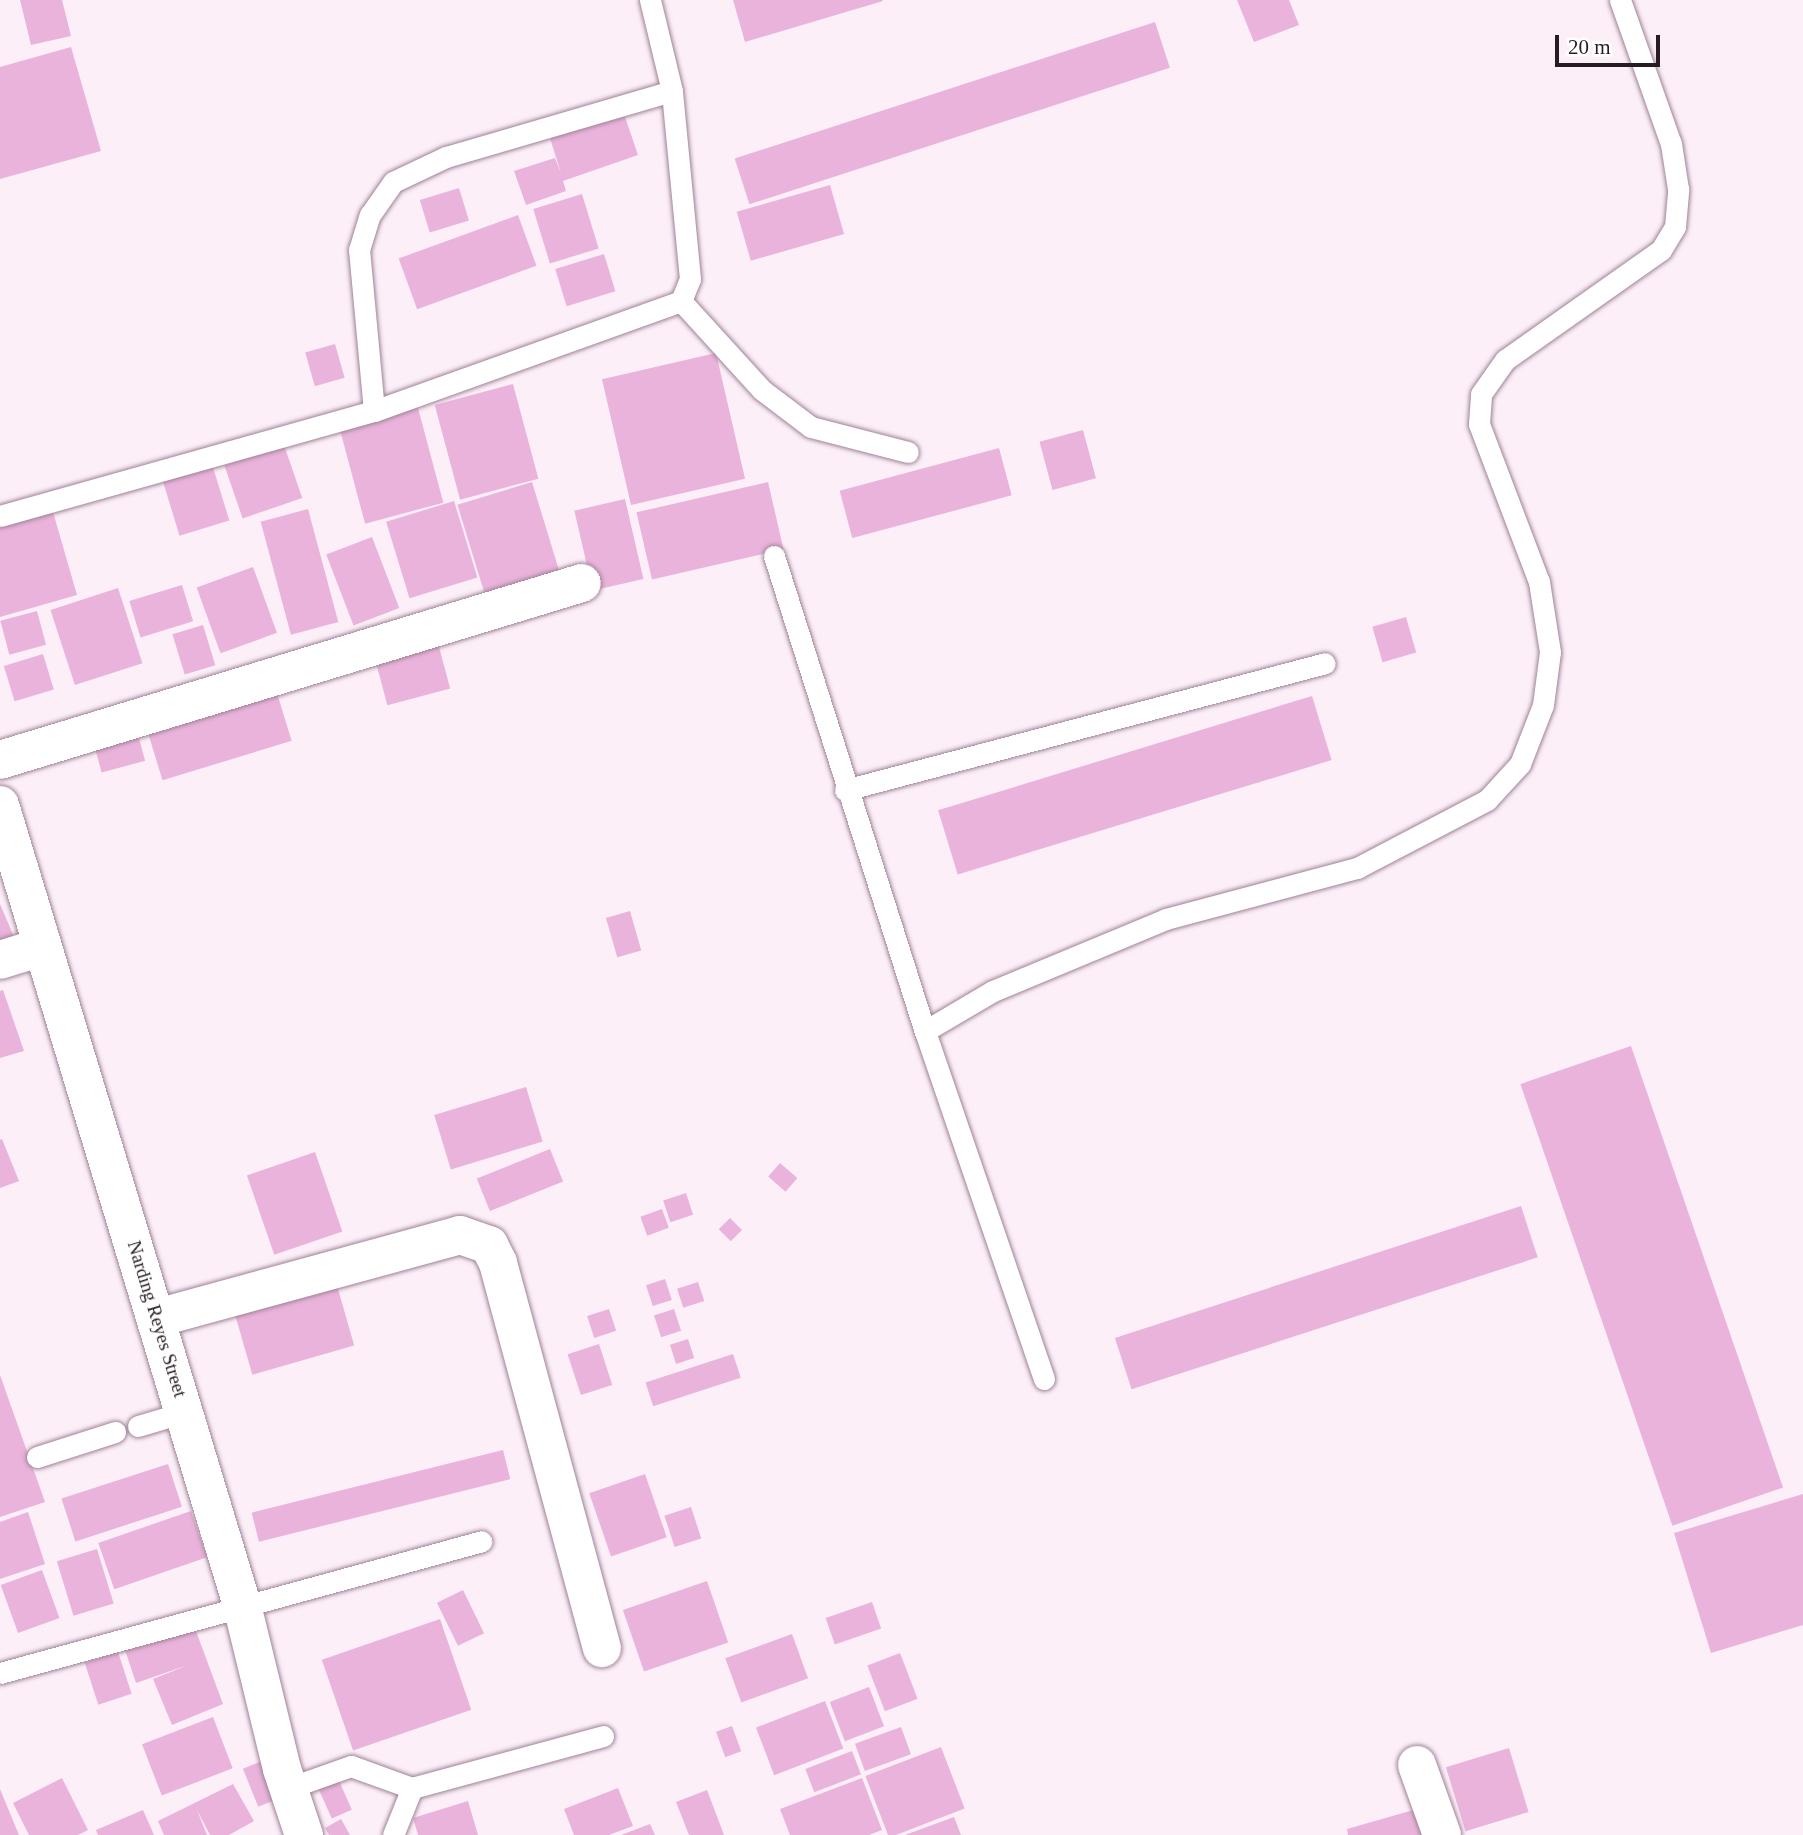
<!DOCTYPE html>
<html>
<head>
<meta charset="utf-8">
<style>
  body { margin:0 }
  #map { position:relative; width:1803px; height:1835px; overflow:hidden; background:#fceff8; font-family:Georgia,serif }
  div>[style] { position:absolute }
  .building>* { inset:0; background:#eab3db; transform-origin:0 0 }
  .roads { filter:drop-shadow(0 0 2px #9f8296) drop-shadow(0 0 2px #9f8296) }
  .lane>* { height:21px; margin:-10.5px; padding:0 10.5px; transform-origin:10.5px; border-radius:10.5px; background:#fff }
  .street>* { height:38px; margin:-19px; padding:0 19px; transform-origin:19px; border-radius:19px; background:#fff }
  .secondary>* { height:38px; margin:-19px; padding:0 19px; transform-origin:19px; border-radius:19px; background:#fff }
  span { translate:-50% -50%; white-space:nowrap; text-align:center; line-height:1.15; -webkit-text-stroke:7px #fff; paint-order:stroke }
  .street-label { font-size:19px; color:#281c24 }
  .scale { position:absolute; left:1555px; top:35px; width:105px; height:32px; box-sizing:border-box; border:4px solid #281c24; border-top:0; padding-left:9px; font-size:21px; line-height:24px; white-space:nowrap; color:#281c24; -webkit-text-stroke:5px #fff; paint-order:stroke }
</style>
</head>
<body>
<div id="map">
  <div class="building">
    <i style="clip-path:polygon(20px 0,62px 0,71px 36px,31px 45px)"></i>
    <i style="clip-path:polygon(733px 0,882px 0,883px 1px,745px 42px)"></i>
    <i style="clip-path:polygon(1237px 0,1289px 0,1299px 25px,1254px 42px)"></i>
    <i style="left:1155px;top:22px;width:48px;height:442px;rotate:72deg"></i>
    <i style="clip-path:polygon(71px 47px,101px 151px,0 179px,0 67px)"></i>
    <i style="clip-path:polygon(624px 114px,638px 155px,563px 181px,566px 191px,526px 205px,514px 171px,555px 158px,561px 173px,550px 138px)"></i>
    <i style="left:830px;top:185px;width:51px;height:97px;rotate:74deg"></i>
    <i style="left:459px;top:188px;width:34px;height:41px;rotate:73deg"></i>
    <i style="left:582px;top:194px;width:57px;height:51px;rotate:73deg"></i>
    <i style="left:518px;top:215px;width:54px;height:127px;rotate:70deg"></i>
    <i style="left:604px;top:254px;width:39px;height:51px;rotate:73deg"></i>
    <i style="left:335px;top:344px;width:35px;height:31px;rotate:74deg"></i>
    <i style="left:716px;top:353px;width:129px;height:117px;rotate:77deg"></i>
    <i style="left:513px;top:384px;width:98px;height:81px;rotate:75deg"></i>
    <i style="left:418px;top:408px;width:98px;height:81px;rotate:75deg"></i>
    <i style="left:1083px;top:430px;width:50px;height:45px;rotate:75deg"></i>
    <i style="left:284px;top:445px;width:56px;height:63px;rotate:71deg"></i>
    <i style="left:999px;top:448px;width:49px;height:165px;rotate:75deg"></i>
    <i style="left:212px;top:464px;width:59px;height:52px;rotate:73deg"></i>
    <i style="left:532px;top:482px;width:96px;height:78px;rotate:73deg"></i>
    <i style="left:768px;top:482px;width:69px;height:135px;rotate:77deg"></i>
    <i style="left:625px;top:499px;width:82px;height:52px;rotate:77deg"></i>
    <i style="left:454px;top:501px;width:80px;height:71px;rotate:73deg"></i>
    <i style="clip-path:polygon(51px 505px,77px 595px,0 617px,0 520px)"></i>
    <i style="left:308px;top:509px;width:117px;height:49px;rotate:75deg"></i>
    <i style="left:372px;top:537px;width:76px;height:49px;rotate:69deg"></i>
    <i style="left:253px;top:567px;width:70px;height:60px;rotate:70deg"></i>
    <i style="left:182px;top:585px;width:38px;height:55px;rotate:73deg"></i>
    <i style="left:118px;top:588px;width:79px;height:71px;rotate:72deg"></i>
    <i style="left:37px;top:611px;width:35px;height:38px;rotate:75deg"></i>
    <i style="left:1406px;top:617px;width:37px;height:35px;rotate:74deg"></i>
    <i style="left:203px;top:625px;width:42px;height:32px;rotate:73deg"></i>
    <i style="left:438px;top:643px;width:47px;height:65px;rotate:75deg"></i>
    <i style="left:43px;top:654px;width:37px;height:41px;rotate:73deg"></i>
    <i style="left:277px;top:693px;width:50px;height:135px;rotate:73deg"></i>
    <i style="left:1312px;top:696px;width:67px;height:391px;rotate:73deg"></i>
    <i style="left:136px;top:727px;width:35px;height:45px;rotate:75deg"></i>
    <i style="clip-path:polygon(0 904px,14px 937px,0 943px)"></i>
    <i style="left:630px;top:911px;width:41px;height:25px;rotate:74deg"></i>
    <i style="clip-path:polygon(3px 990px,24px 1051px,0 1058px,0 991px)"></i>
    <i style="left:1631px;top:1046px;width:467px;height:117px;rotate:71deg"></i>
    <i style="left:526px;top:1087px;width:57px;height:96px;rotate:73deg"></i>
    <i style="clip-path:polygon(2px 1139px,19px 1181px,0 1188px,0 1140px)"></i>
    <i style="left:550px;top:1149px;width:35px;height:79px;rotate:68deg"></i>
    <i style="left:315px;top:1152px;width:84px;height:72px;rotate:71deg"></i>
    <i style="left:780px;top:1163px;width:23px;height:18px;rotate:41deg"></i>
    <i style="left:686px;top:1193px;width:23px;height:24px;rotate:72deg"></i>
    <i style="left:1521px;top:1206px;width:54px;height:427px;rotate:72deg"></i>
    <i style="left:662px;top:1209px;width:20px;height:23px;rotate:70deg"></i>
    <i style="left:730px;top:1218px;width:17px;height:16px;rotate:45deg"></i>
    <i style="left:665px;top:1279px;width:22px;height:20px;rotate:72deg"></i>
    <i style="left:336px;top:1282px;width:66px;height:106px;rotate:74deg"></i>
    <i style="left:698px;top:1282px;width:20px;height:22px;rotate:72deg"></i>
    <i style="left:609px;top:1309px;width:23px;height:23px;rotate:72deg"></i>
    <i style="left:674px;top:1309px;width:23px;height:21px;rotate:72deg"></i>
    <i style="left:688px;top:1339px;width:20px;height:19px;rotate:72deg"></i>
    <i style="left:599px;top:1344px;width:43px;height:33px;rotate:72deg"></i>
    <i style="left:733px;top:1354px;width:25px;height:92px;rotate:72deg"></i>
    <i style="clip-path:polygon(0 1375px,45px 1502px,0 1517px)"></i>
    <i style="left:503px;top:1450px;width:30px;height:259px;rotate:76deg"></i>
    <i style="left:168px;top:1464px;width:45px;height:112px;rotate:72deg"></i>
    <i style="left:645px;top:1474px;width:67px;height:59px;rotate:71deg"></i>
    <i style="clip-path:polygon(1803px 1494px,1803px 1625px,1711px 1653px,1674px 1533px)"></i>
    <i style="left:691px;top:1507px;width:33px;height:28px;rotate:72deg"></i>
    <i style="left:191px;top:1511px;width:49px;height:98px;rotate:71deg"></i>
    <i style="clip-path:polygon(28px 1512px,45px 1564px,0 1579px,0 1522px)"></i>
    <i style="left:97px;top:1549px;width:57px;height:42px;rotate:73deg"></i>
    <i style="left:42px;top:1570px;width:51px;height:44px;rotate:70deg"></i>
    <i style="left:707px;top:1581px;width:65px;height:89px;rotate:71deg"></i>
    <i style="left:463px;top:1590px;width:48px;height:29px;rotate:64deg"></i>
    <i style="left:872px;top:1602px;width:28px;height:49px;rotate:71deg"></i>
    <i style="left:440px;top:1619px;width:96px;height:125px;rotate:71deg"></i>
    <i style="clip-path:polygon(193px 1623px,223px 1704px,172px 1725px,153px 1679px,188px 1665px,136px 1683px,124px 1647px)"></i>
    <i style="left:792px;top:1634px;width:47px;height:71px;rotate:70deg"></i>
    <i style="left:118px;top:1652px;width:44px;height:35px;rotate:72deg"></i>
    <i style="left:900px;top:1653px;width:49px;height:35px;rotate:69deg"></i>
    <i style="left:869px;top:1687px;width:42px;height:42px;rotate:69deg"></i>
    <i style="left:825px;top:1701px;width:51px;height:74px;rotate:69deg"></i>
    <i style="left:213px;top:1717px;width:55px;height:76px;rotate:69deg"></i>
    <i style="left:732px;top:1726px;width:27px;height:17px;rotate:70deg"></i>
    <i style="left:901px;top:1727px;width:29px;height:49px;rotate:70deg"></i>
    <i style="left:941px;top:1747px;width:66px;height:81px;rotate:69deg"></i>
    <i style="left:1509px;top:1748px;width:67px;height:66px;rotate:73deg"></i>
    <i style="left:852px;top:1751px;width:25px;height:50px;rotate:69deg"></i>
    <i style="left:267px;top:1759px;width:41px;height:26px;rotate:68deg"></i>
    <i style="left:336px;top:1774px;width:39px;height:22px;rotate:66deg"></i>
    <i style="clip-path:polygon(62px 1778px,88px 1830px,78px 1835px,29px 1835px,13px 1803px)"></i>
    <i style="clip-path:polygon(862px 1778px,882px 1830px,869px 1835px,790px 1835px,780px 1809px)"></i>
    <i style="clip-path:polygon(233px 1784px,254px 1821px,229px 1835px,210px 1835px,197px 1810px,207px 1835px,164px 1835px,158px 1821px)"></i>
    <i style="clip-path:polygon(618px 1788px,633px 1826px,609px 1835px,574px 1835px,564px 1809px)"></i>
    <i style="clip-path:polygon(0 1789px,19px 1835px,0 1835px)"></i>
    <i style="clip-path:polygon(707px 1790px,724px 1835px,689px 1835px,676px 1802px)"></i>
    <i style="clip-path:polygon(468px 1801px,478px 1835px,418px 1835px,413px 1818px)"></i>
    <i style="clip-path:polygon(1417px 1809px,1425px 1835px,1348px 1835px,1347px 1829px)"></i>
    <i style="clip-path:polygon(143px 1810px,154px 1835px,98px 1835px,96px 1830px)"></i>
    <i style="clip-path:polygon(954px 1817px,961px 1835px,905px 1835px)"></i>
    <i style="clip-path:polygon(341px 1819px,350px 1835px,329px 1835px,325px 1828px)"></i>
    <i style="clip-path:polygon(650px 1824px,655px 1835px,621px 1835px)"></i>
  </div>
  <div class="roads">
    <div class="lane">
      <i style="left:681px;top:301px;width:120px;rotate:47.7deg"></i>
      <i style="left:762px;top:390px;width:61px;rotate:37.1deg"></i>
      <i style="left:811px;top:427px;width:100px;rotate:14.5deg"></i>
      <i style="left:374px;top:411px;width:162px;rotate:-95.3deg"></i>
      <i style="left:359px;top:250px;width:37px;rotate:-73deg"></i>
      <i style="left:370px;top:215px;width:40px;rotate:-55.1deg"></i>
      <i style="left:393px;top:182px;width:59px;rotate:-25.3deg"></i>
      <i style="left:446px;top:157px;width:235px;rotate:-16.3deg"></i>
      <i style="left:0;top:516px;width:388px;rotate:-15.7deg"></i>
      <i style="left:374px;top:411px;width:326px;rotate:-19.7deg"></i>
      <i style="left:681px;top:301px;width:24px;rotate:-68deg"></i>
      <i style="left:690px;top:279px;width:189px;rotate:-95.5deg"></i>
      <i style="left:672px;top:91px;width:94px;rotate:-103.6deg"></i>
      <i style="left:774px;top:556px;width:498px;rotate:72.4deg"></i>
      <i style="left:845px;top:790px;width:496px;rotate:-14.8deg"></i>
      <i style="left:1044px;top:1379px;width:368px;rotate:-108.9deg"></i>
      <i style="left:925px;top:1031px;width:79px;rotate:-30.5deg"></i>
      <i style="left:993px;top:991px;width:187px;rotate:-22.6deg"></i>
      <i style="left:1166px;top:919px;width:198px;rotate:-15deg"></i>
      <i style="left:1357px;top:868px;width:147px;rotate:-27.6deg"></i>
      <i style="left:1487px;top:800px;width:49px;rotate:-47.5deg"></i>
      <i style="left:1520px;top:764px;width:63px;rotate:-68.7deg"></i>
      <i style="left:1543px;top:705px;width:53px;rotate:-82.5deg"></i>
      <i style="left:1550px;top:652px;width:71px;rotate:-98.9deg"></i>
      <i style="left:1539px;top:582px;width:169px;rotate:-110.8deg"></i>
      <i style="left:1479px;top:424px;width:30px;rotate:-86deg"></i>
      <i style="left:1481px;top:394px;width:42px;rotate:-54.8deg"></i>
      <i style="left:1505px;top:360px;width:191px;rotate:-35.2deg"></i>
      <i style="left:1661px;top:250px;width:27px;rotate:-59deg"></i>
      <i style="left:1675px;top:227px;width:38px;rotate:-85deg"></i>
      <i style="left:1678px;top:189px;width:46px;rotate:-98.8deg"></i>
      <i style="left:1671px;top:144px;width:153px;rotate:-109.5deg"></i>
      <i style="left:138px;top:1426px;width:49px;rotate:-16.6deg"></i>
      <i style="left:37px;top:1457px;width:82px;rotate:-17.8deg"></i>
      <i style="left:0;top:1673px;width:499px;rotate:-15.3deg"></i>
      <i style="left:289px;top:1788px;width:66px;rotate:-19.5deg"></i>
      <i style="left:351px;top:1766px;width:65px;rotate:19.8deg"></i>
      <i style="left:412px;top:1788px;width:198px;rotate:-15.2deg"></i>
      <i style="left:393px;top:1835px;width:51px;rotate:-68deg"></i>
    </div>
    <div class="street">
      <i style="left:0;top:760px;width:608px;rotate:-16.92deg"></i>
      <i style="left:0;top:960px;width:44px;rotate:-17.2deg"></i>
      <i style="left:157px;top:1318px;width:314px;rotate:-15.3deg"></i>
      <i style="left:460px;top:1235px;width:31px;rotate:19deg"></i>
      <i style="left:489px;top:1245px;width:20px;rotate:63deg"></i>
      <i style="left:498px;top:1263px;width:399px;rotate:74.9deg"></i>
      <i style="left:1417px;top:1765px;width:74px;rotate:70.3deg"></i>
    </div>
    <div class="secondary">
      <i style="left:0;top:805px;width:836px;rotate:73.17deg"></i>
      <i style="left:242px;top:1605px;width:169px;rotate:76.3deg"></i>
      <i style="left:282px;top:1769px;width:70px;rotate:71.6deg"></i>
    </div>
  </div>
  <div class="street-label">
    <span style="left:157px;top:1319px;rotate:73deg">Narding Reyes Street</span>
  </div>
  <div class="scale">20 m</div>
</div>
</body>
</html>
